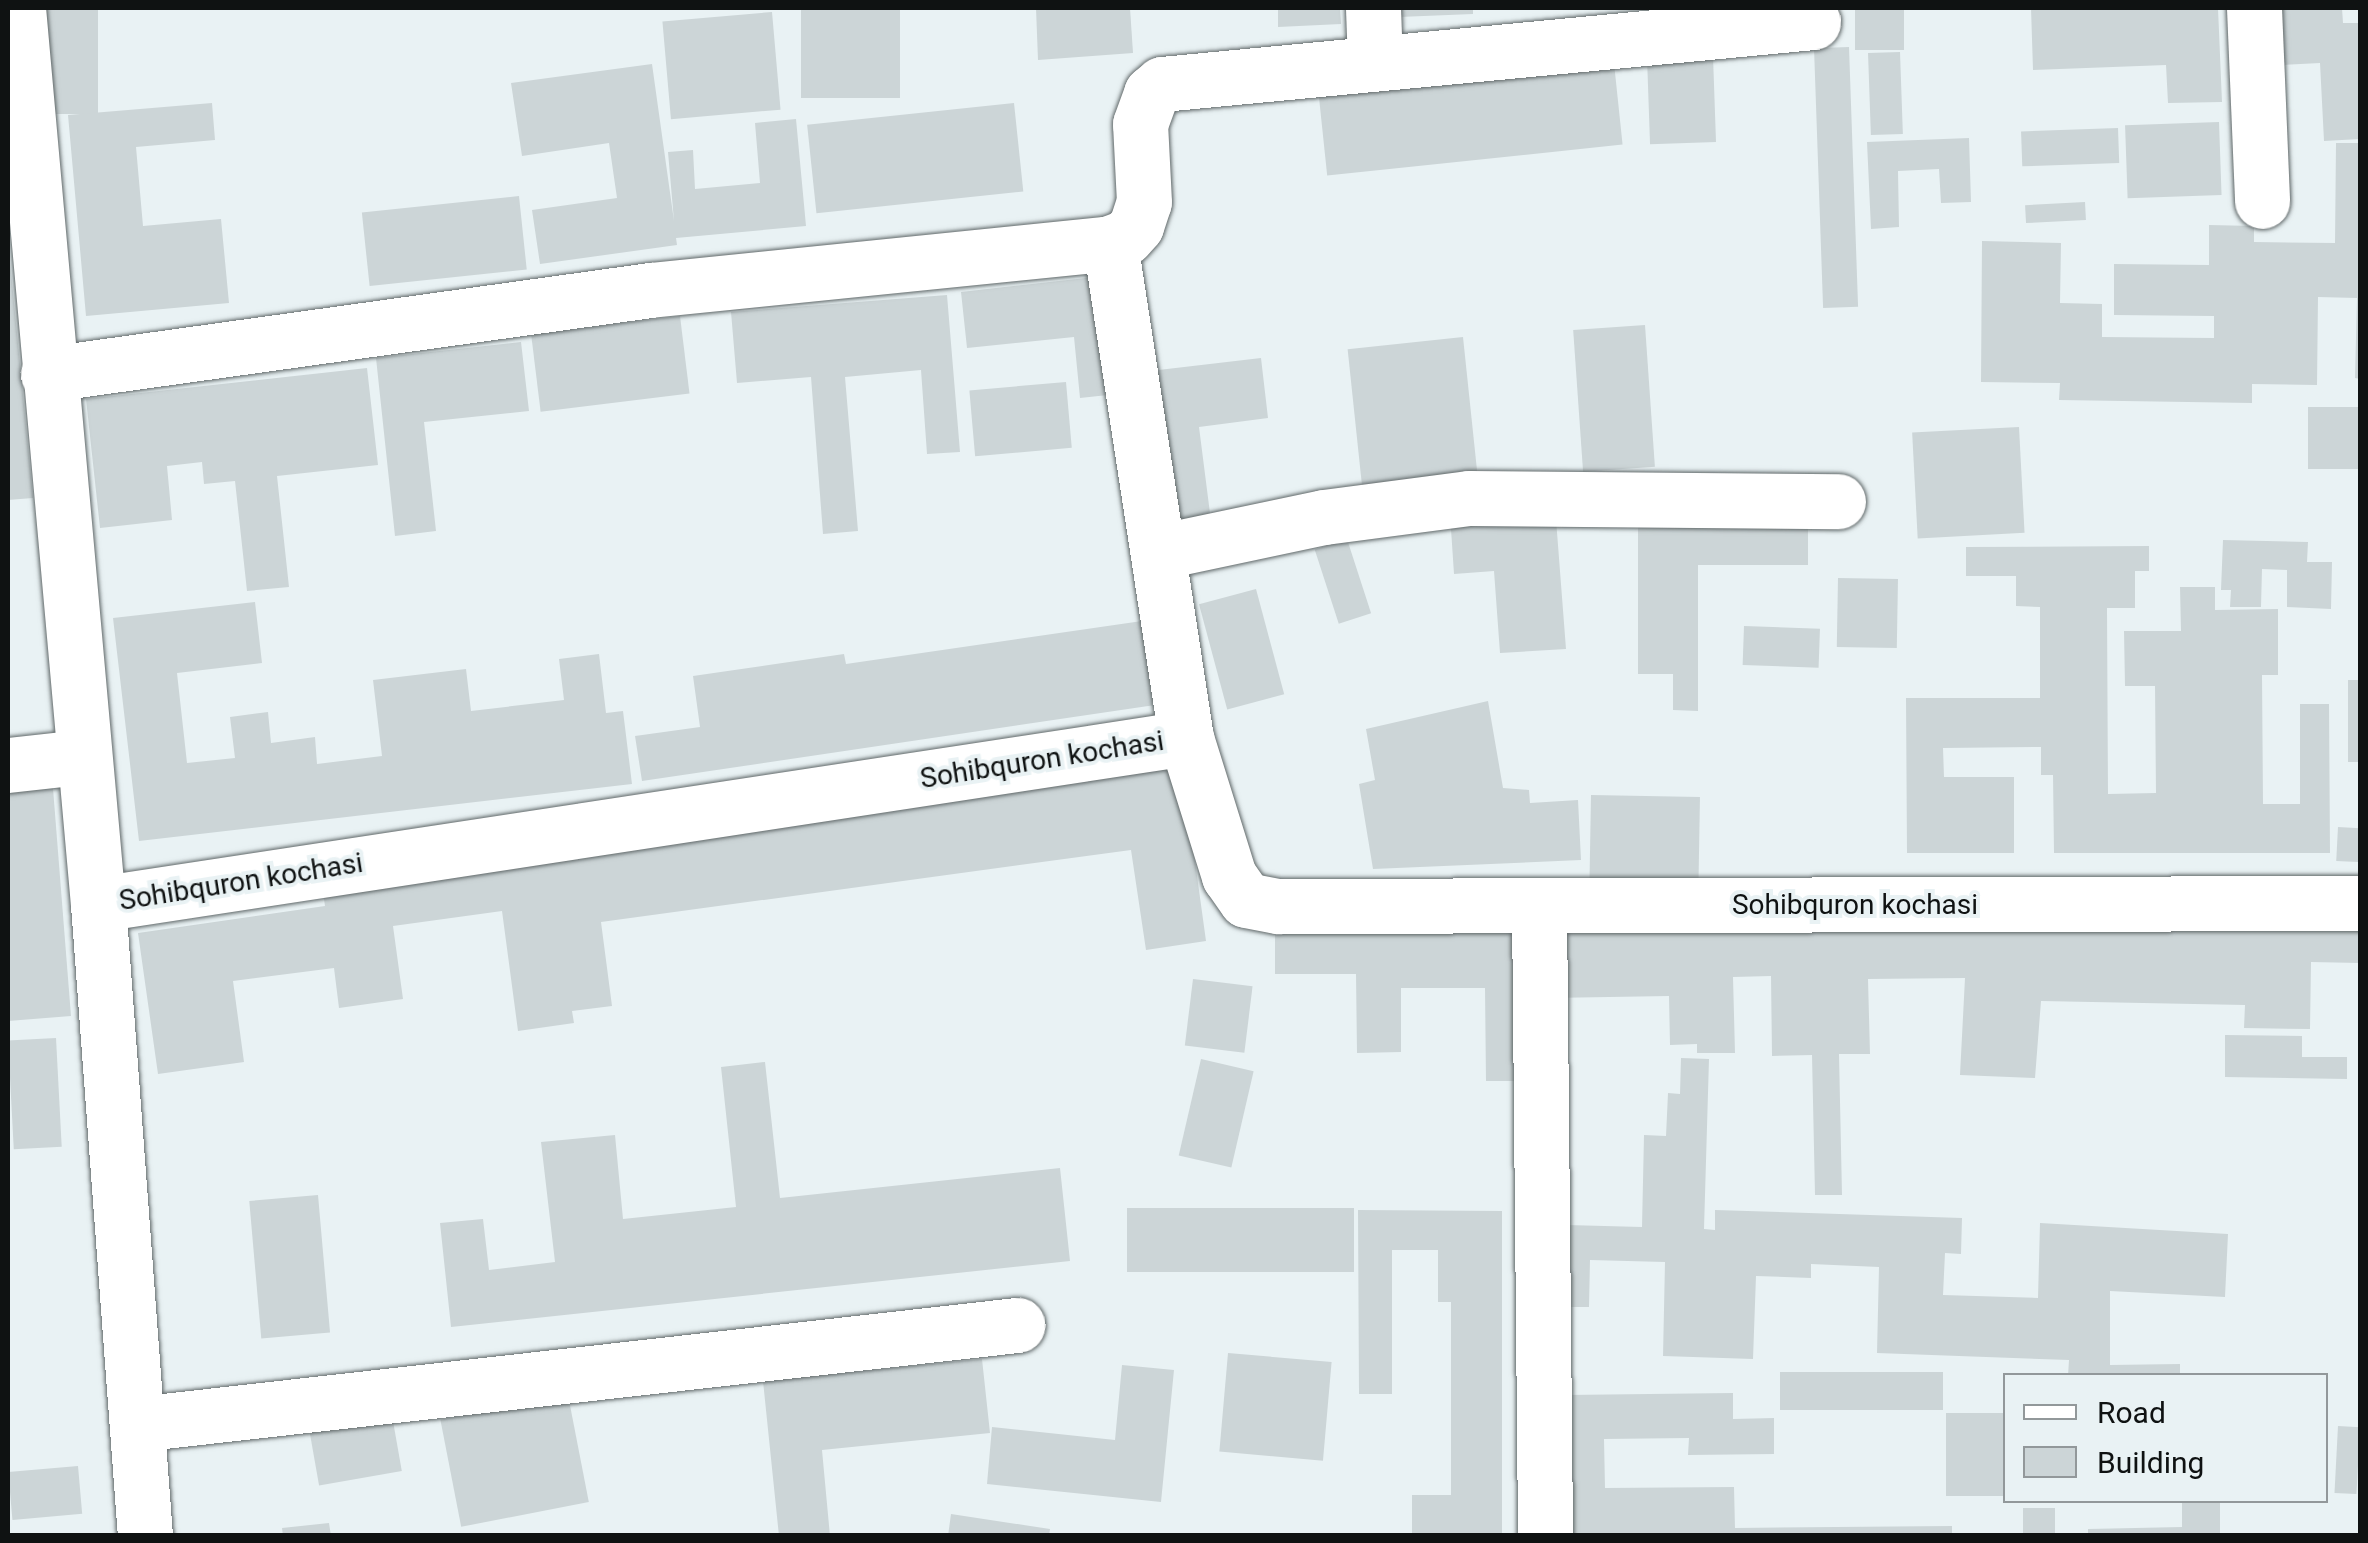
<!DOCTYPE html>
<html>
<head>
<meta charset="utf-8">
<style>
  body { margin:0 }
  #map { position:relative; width:2368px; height:1543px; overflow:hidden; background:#e9f2f4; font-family:Roboto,sans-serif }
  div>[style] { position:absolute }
  .building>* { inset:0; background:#ccd5d7; transform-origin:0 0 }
  .roads { filter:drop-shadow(0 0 2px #606869) drop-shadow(0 0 2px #606869) }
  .minor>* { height:55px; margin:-27.5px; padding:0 27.5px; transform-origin:27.5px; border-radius:27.5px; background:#fff }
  span { translate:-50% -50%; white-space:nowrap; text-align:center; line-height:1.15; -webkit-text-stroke:8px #e9f2f4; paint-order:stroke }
  .street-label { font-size:28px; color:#0f1212 }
  .frame { position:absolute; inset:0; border:10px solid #0f1212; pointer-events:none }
  .legend { position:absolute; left:2003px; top:1373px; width:325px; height:130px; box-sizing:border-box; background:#e9f2f4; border:2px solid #92989a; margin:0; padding:12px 18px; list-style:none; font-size:30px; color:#0f1212 }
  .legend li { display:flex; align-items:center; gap:20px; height:50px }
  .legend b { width:50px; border:2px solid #92989a }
</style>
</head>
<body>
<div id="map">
  <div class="building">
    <i style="left:45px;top:8px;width:53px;height:106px"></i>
    <i style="left:801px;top:8px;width:99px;height:90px"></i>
    <i style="clip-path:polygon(1036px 8px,1130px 8px,1133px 53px,1038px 60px)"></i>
    <i style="clip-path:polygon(1278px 8px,1340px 8px,1341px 24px,1278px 27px)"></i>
    <i style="clip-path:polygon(1399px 8px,1473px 8px,1473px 14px,1399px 17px)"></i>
    <i style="left:1855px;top:8px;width:49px;height:42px"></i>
    <i style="clip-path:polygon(2031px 8px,2218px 8px,2222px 102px,2168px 103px,2166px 65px,2033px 70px)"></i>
    <i style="clip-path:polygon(2279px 8px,2342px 8px,2343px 23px,2360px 23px,2360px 139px,2324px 141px,2320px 63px,2282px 65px)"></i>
    <i style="left:772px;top:12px;width:98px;height:110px;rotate:85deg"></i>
    <i style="left:1849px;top:47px;width:260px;height:35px;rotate:88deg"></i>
    <i style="left:1900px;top:52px;width:82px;height:32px;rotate:88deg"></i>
    <i style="left:1713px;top:56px;width:86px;height:66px;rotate:88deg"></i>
    <i style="left:1614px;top:63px;width:82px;height:297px;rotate:84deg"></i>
    <i style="clip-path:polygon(652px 64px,674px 221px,668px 152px,693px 150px,695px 189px,760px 183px,755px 123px,796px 119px,806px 226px,676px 238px,677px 245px,540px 264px,532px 210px,617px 198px,609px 143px,522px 156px,511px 83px)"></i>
    <i style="clip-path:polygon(212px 103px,215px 140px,136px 147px,143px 226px,221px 219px,229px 303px,86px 316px,68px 115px)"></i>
    <i style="left:1014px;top:103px;width:89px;height:208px;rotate:84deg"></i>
    <i style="left:2219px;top:122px;width:73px;height:94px;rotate:88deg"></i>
    <i style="left:2118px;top:128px;width:35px;height:97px;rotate:88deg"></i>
    <i style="clip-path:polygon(1969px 138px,1971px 202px,1941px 203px,1939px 169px,1898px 171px,1899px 227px,1871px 229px,1867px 142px)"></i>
    <i style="clip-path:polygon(2336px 143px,2360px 143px,2360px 379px,2355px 378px,2357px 298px,2318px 297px,2317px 385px,2252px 384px,2252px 403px,2059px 400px,2060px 383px,1981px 382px,1982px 241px,2061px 243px,2060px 303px,2102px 304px,2102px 337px,2214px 338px,2214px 316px,2114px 315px,2114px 264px,2209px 265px,2209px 225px,2254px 226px,2254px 242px,2335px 243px)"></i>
    <i style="left:519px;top:196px;width:74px;height:158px;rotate:84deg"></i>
    <i style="left:2085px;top:202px;width:18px;height:60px;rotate:87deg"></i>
    <i style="clip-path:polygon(8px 241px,33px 498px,8px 500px)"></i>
    <i style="clip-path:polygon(1104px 276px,1117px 394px,1080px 398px,1074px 337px,967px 348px,961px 292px)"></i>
    <i style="clip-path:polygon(947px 295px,960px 452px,927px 454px,921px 370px,845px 377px,858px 531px,823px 534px,811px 377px,737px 383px,731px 312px)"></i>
    <i style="left:680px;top:316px;width:78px;height:150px;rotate:83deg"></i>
    <i style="left:1645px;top:325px;width:142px;height:72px;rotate:86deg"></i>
    <i style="left:1463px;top:337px;width:141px;height:116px;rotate:84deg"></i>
    <i style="clip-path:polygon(521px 342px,529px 411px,424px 422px,436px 531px,395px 536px,376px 358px)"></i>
    <i style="clip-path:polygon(1261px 358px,1268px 418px,1199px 427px,1212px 529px,1171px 534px,1150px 371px)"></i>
    <i style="clip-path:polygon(367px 368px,378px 465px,277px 476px,289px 587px,247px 591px,235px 481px,204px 484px,202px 462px,167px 466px,172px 520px,100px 528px,86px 399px)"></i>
    <i style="left:1066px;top:382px;width:66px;height:97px;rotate:85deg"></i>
    <i style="left:2360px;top:407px;width:62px;height:52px;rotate:90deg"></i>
    <i style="left:2019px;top:427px;width:106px;height:107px;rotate:87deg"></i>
    <i style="clip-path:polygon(1555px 506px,1566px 649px,1500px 653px,1494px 571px,1454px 574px,1450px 514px)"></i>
    <i style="clip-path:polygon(1638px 517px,1808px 518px,1808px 565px,1698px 565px,1698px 711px,1673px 710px,1673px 674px,1638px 674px)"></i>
    <i style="left:1347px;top:539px;width:78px;height:34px;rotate:72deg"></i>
    <i style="clip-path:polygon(2223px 540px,2308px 542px,2307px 562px,2332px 562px,2331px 609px,2287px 607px,2287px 570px,2262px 569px,2261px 607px,2230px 607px,2231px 590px,2221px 590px)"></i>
    <i style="clip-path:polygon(2149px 546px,2149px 571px,2135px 571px,2135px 608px,2107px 608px,2108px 794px,2156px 793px,2155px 686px,2125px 686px,2124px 631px,2181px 631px,2180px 587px,2215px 587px,2215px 610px,2278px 609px,2278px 675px,2262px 675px,2263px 804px,2300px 804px,2300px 704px,2329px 704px,2330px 853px,2054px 853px,2053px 775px,2041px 775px,2041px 747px,1943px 748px,1944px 777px,2014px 777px,2014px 853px,1907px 853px,1906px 698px,2040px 698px,2040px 607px,2016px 606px,2016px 576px,1966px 576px,1966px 547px)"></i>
    <i style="left:1838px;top:578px;width:60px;height:69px;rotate:1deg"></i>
    <i style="left:1256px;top:589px;width:109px;height:59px;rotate:75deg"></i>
    <i style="clip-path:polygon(255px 602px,262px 663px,177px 673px,187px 763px,235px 758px,230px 717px,268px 712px,271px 743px,315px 737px,317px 764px,382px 756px,373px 680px,466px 669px,471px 711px,564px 700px,559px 659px,599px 654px,606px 713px,623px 711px,632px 784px,139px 841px,113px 618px)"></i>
    <i style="clip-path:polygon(1142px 621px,1155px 705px,642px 781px,635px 736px,700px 727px,693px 676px,844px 654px,846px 664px)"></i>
    <i style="left:1744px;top:626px;width:76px;height:39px;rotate:2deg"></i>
    <i style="left:2348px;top:680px;width:12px;height:82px"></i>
    <i style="clip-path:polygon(1488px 701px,1503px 788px,1529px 790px,1530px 803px,1578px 800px,1581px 860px,1373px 869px,1359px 784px,1375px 780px,1366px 729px)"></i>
    <i style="clip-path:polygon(1182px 767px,1206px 941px,1146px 950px,1131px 850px,601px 922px,612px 1006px,572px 1011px,574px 1023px,518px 1031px,502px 911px,393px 926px,403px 999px,339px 1008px,334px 968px,233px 981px,244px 1062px,158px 1074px,138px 933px,325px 906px,322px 885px)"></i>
    <i style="clip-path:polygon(52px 776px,71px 1016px,8px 1021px,8px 780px)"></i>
    <i style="left:1591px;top:795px;width:109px;height:83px;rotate:1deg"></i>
    <i style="left:2338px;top:827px;width:22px;height:34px;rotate:3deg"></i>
    <i style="clip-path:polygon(1532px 920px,1534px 1081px,1486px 1081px,1485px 988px,1401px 988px,1401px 1052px,1357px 1053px,1356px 974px,1275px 974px,1275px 922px)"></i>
    <i style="clip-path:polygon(2360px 926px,2360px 963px,2311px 962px,2310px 1029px,2244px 1028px,2245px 1005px,2041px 1001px,2035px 1078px,1960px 1075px,1965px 978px,1868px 979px,1870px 1054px,1839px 1054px,1842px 1195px,1815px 1195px,1812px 1055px,1772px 1056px,1771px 976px,1733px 977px,1735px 1053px,1697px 1053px,1697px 1044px,1670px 1045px,1669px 996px,1549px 998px,1548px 931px)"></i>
    <i style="left:1193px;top:979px;width:60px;height:67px;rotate:7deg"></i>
    <i style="clip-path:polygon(2225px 1035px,2302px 1036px,2302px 1057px,2347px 1057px,2347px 1079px,2225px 1077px)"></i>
    <i style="left:56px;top:1038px;width:109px;height:48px;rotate:87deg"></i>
    <i style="clip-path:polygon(1681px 1058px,1709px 1059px,1704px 1229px,1715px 1230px,1715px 1210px,1962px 1218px,1961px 1254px,1945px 1253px,1943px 1295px,2038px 1298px,2040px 1223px,2228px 1234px,2225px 1297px,2110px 1291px,2110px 1365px,2180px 1364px,2180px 1376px,2068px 1376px,2069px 1360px,1877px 1353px,1879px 1267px,1811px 1264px,1811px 1278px,1756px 1276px,1753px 1359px,1663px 1356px,1665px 1262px,1590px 1260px,1589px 1307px,1565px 1307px,1567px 1225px,1642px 1227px,1644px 1135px,1666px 1136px,1668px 1093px,1680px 1094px)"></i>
    <i style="left:1201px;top:1059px;width:54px;height:99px;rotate:13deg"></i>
    <i style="clip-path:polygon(765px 1062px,780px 1198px,1060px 1168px,1070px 1261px,451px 1327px,440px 1223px,483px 1219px,489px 1270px,555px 1262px,541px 1142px,615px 1135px,623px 1219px,736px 1207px,721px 1067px)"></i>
    <i style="left:318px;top:1195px;width:138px;height:69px;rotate:85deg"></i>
    <i style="left:1127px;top:1208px;width:227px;height:64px"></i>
    <i style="clip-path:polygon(1358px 1210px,1502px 1211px,1502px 1533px,1412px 1533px,1412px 1495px,1451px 1495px,1451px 1302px,1438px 1302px,1438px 1250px,1392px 1250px,1392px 1394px,1359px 1394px)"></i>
    <i style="left:1228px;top:1353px;width:104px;height:99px;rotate:5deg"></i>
    <i style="clip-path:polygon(982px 1359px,990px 1433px,822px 1450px,830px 1536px,779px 1536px,763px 1381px)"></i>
    <i style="clip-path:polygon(1122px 1365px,1174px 1370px,1161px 1502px,987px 1484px,992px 1427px,1115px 1440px)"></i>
    <i style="left:1943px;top:1372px;width:38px;height:163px;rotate:90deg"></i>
    <i style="clip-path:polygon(1733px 1393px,1733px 1419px,1774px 1418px,1774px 1454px,1688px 1455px,1689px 1438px,1604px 1439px,1605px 1488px,1734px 1487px,1735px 1528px,1952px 1526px,1952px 1536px,1571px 1536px,1566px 1395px)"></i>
    <i style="left:568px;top:1395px;width:109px;height:130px;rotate:79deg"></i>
    <i style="left:390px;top:1404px;width:68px;height:84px;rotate:80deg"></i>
    <i style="left:1946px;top:1413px;width:60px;height:83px"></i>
    <i style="left:2338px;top:1426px;width:22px;height:67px;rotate:3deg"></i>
    <i style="left:78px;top:1466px;width:48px;height:70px;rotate:85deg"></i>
    <i style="clip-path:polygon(2182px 1500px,2220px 1500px,2220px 1536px,2088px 1536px,2088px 1529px,2182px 1527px)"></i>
    <i style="left:2023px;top:1508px;width:32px;height:28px"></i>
    <i style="clip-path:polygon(951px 1514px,1050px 1529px,1049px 1536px,948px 1536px)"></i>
    <i style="clip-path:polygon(329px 1523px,331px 1536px,283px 1536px,282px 1528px)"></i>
  </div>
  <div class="roads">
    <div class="minor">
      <i style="left:18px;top:8px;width:900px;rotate:84.9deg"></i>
      <i style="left:98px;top:904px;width:634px;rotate:85.75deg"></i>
      <i style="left:1373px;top:8px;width:54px;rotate:87.9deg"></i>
      <i style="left:2254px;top:8px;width:193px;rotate:87.6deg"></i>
      <i style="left:1110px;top:243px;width:501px;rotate:81.27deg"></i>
      <i style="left:48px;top:374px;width:608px;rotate:-7.94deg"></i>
      <i style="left:650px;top:290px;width:462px;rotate:-5.8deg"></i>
      <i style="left:1110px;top:243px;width:17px;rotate:-21deg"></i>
      <i style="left:1126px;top:237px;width:15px;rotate:-48deg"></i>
      <i style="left:1136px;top:226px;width:25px;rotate:-72deg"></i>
      <i style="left:1144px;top:202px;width:78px;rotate:-92.9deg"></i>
      <i style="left:1140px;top:124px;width:33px;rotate:-70deg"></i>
      <i style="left:1151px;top:93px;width:14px;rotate:-39deg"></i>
      <i style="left:1162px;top:84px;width:654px;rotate:-5.44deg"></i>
      <i style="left:1158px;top:552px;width:170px;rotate:-11.9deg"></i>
      <i style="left:1324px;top:517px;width:146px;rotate:-7.5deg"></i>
      <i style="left:1469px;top:498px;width:369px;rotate:0.5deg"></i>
      <i style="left:8px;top:765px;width:73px;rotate:-6.3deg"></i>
      <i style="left:98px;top:904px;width:1101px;rotate:-8.67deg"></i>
      <i style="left:1186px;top:738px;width:145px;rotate:72.7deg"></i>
      <i style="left:1229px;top:876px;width:29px;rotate:55deg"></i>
      <i style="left:1246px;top:900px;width:33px;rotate:11deg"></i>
      <i style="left:1278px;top:906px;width:1082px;rotate:-0.16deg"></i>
      <i style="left:1539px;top:906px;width:630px;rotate:89.45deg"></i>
      <i style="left:137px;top:1424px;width:886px;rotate:-6.42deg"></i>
    </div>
  </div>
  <div class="street-label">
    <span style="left:1042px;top:760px;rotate:-9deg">Sohibquron kochasi</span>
    <span style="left:241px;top:882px;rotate:-9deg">Sohibquron kochasi</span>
    <span style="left:1855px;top:905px">Sohibquron kochasi</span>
  </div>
  <div class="frame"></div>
  <ul class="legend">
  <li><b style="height:12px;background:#fff"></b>Road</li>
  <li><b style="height:28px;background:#ccd5d7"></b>Building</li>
  </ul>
</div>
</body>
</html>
